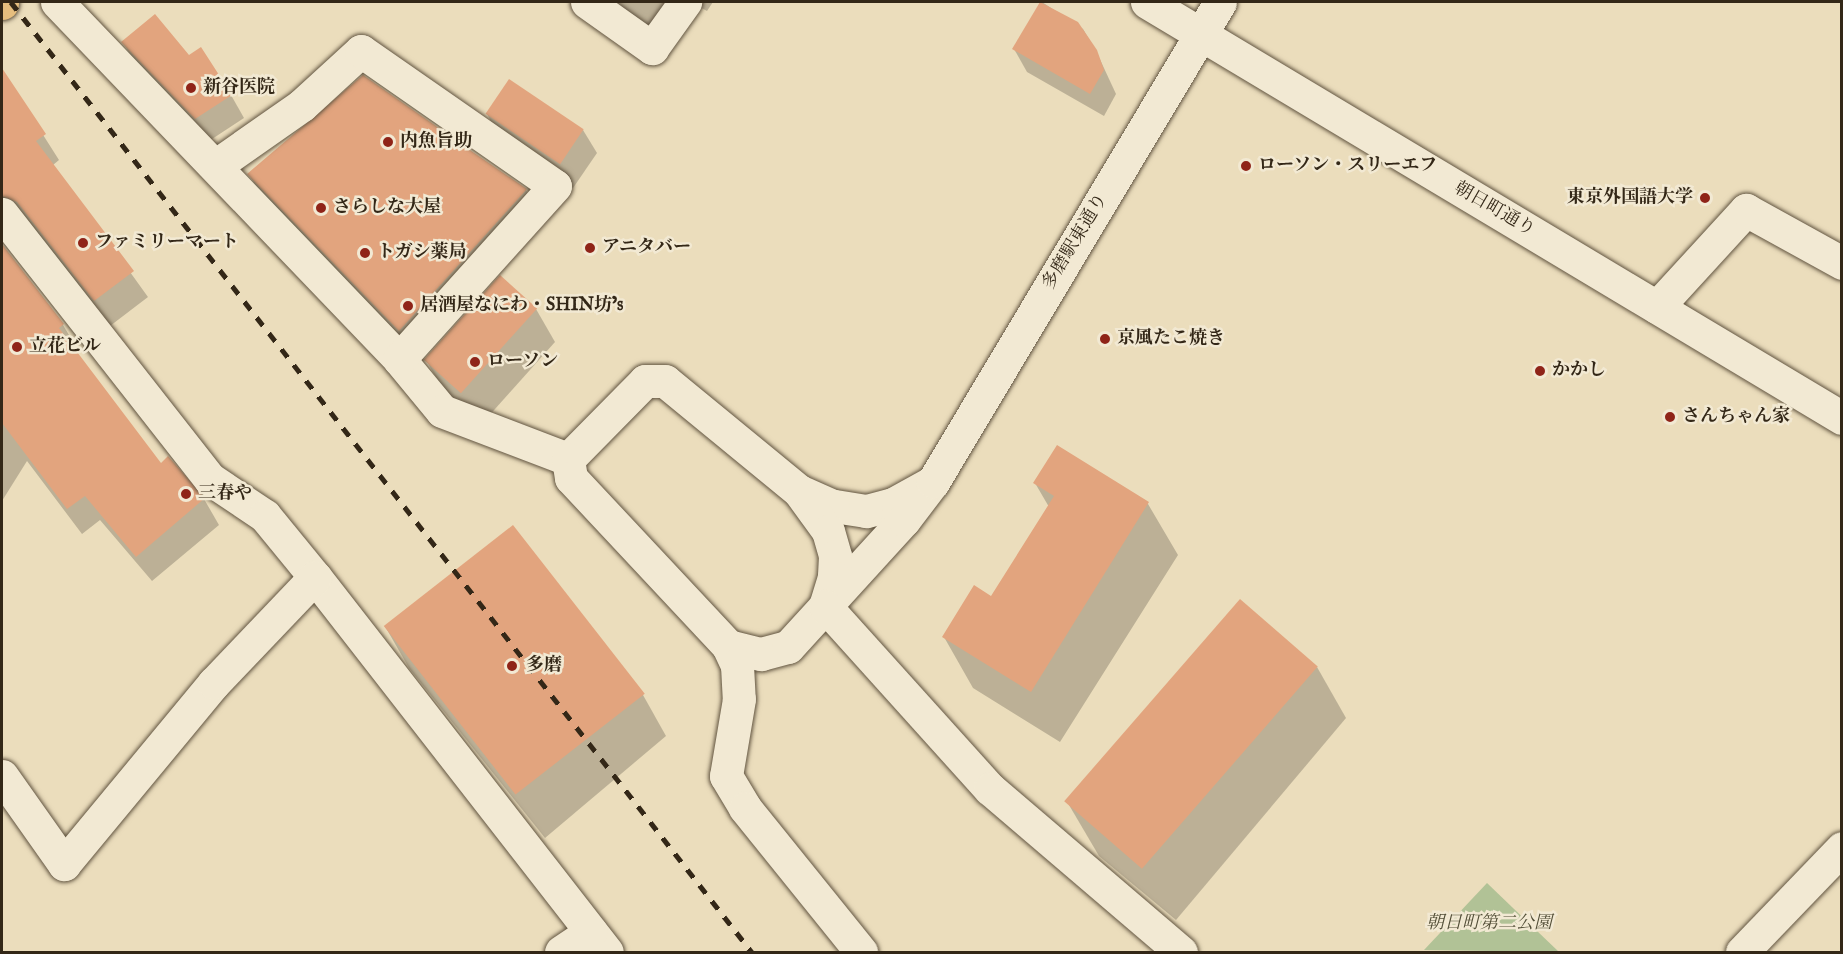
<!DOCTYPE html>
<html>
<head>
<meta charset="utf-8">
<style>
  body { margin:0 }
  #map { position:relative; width:1843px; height:954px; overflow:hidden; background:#ebddbc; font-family:"IM FELL English","Noto Serif JP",serif }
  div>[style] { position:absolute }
  .green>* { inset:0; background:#b1c296 }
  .shadow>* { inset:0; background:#0003 }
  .building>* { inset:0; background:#e2a47e; transform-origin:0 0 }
  .roads { filter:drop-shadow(0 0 2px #615440) drop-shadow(0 0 2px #615440) }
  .minor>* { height:33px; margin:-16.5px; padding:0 16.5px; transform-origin:16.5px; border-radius:16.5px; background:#f2e9d3 }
  .major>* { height:33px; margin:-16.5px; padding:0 16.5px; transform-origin:16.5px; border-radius:16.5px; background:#e6be7e }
  .rail>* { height:4.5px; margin-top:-2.25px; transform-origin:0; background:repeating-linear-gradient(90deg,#332717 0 10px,transparent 0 20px) }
  .dots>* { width:16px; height:16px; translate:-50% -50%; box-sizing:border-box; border:3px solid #f2e9d3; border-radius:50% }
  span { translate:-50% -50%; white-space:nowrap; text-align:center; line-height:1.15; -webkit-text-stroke:5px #f2e9d3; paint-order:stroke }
  .poi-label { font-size:18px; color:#332717; font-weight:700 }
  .left { translate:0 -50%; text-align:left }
  .right { translate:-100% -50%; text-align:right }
  .street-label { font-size:18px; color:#332717 }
  .park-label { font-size:18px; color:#524e37; font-style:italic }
  .frame { position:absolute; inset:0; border:3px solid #332717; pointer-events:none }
</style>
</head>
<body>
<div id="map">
  <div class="green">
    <i style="clip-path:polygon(1487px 883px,1559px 952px,1424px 950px)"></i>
  </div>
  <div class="shadow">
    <i style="clip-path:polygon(581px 2px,669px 2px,647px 37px)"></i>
    <i style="clip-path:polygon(690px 2px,713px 2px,707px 11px)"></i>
    <i style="clip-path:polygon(1042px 2px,1083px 29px,1097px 53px,1116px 94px,1104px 116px,1027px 72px,1014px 49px)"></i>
    <i style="clip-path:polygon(123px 42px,188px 57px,231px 95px,244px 118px,209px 141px,136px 65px)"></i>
    <i style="clip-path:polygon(5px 75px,59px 160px,53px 165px,148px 297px,110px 326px,2px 232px,2px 78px)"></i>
    <i style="clip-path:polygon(509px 81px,583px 130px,597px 153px,573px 188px,500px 138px,487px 114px)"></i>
    <i style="clip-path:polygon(461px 153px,526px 190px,538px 211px,411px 351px,261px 195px,249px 174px)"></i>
    <i style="clip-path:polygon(2px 246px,63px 325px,78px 350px,75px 352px,161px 465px,168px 459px,204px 499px,219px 525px,152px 581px,100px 520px,82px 534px,27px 461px,2px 501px)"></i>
    <i style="clip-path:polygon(536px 309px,555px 342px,478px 428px,445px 393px,426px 360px)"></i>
    <i style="clip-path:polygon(1057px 447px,1148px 504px,1178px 555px,1060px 742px,973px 688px,944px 637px,991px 598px,1049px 507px,1035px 483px)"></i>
    <i style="clip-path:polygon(513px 527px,643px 695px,666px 736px,545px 838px,409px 668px,386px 628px)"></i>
    <i style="clip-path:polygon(1317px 667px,1346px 718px,1176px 920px,1099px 856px,1069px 805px)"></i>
  </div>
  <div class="building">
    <i style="clip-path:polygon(1040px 2px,1078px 22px,1097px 50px,1104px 70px,1090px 94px,1012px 49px)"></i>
    <i style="clip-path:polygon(155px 14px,189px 55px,201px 47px,232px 95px,195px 119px,121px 42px)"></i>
    <i style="clip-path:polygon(2px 68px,46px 134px,36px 141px,134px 271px,94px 301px,17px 202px,2px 196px)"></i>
    <i style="clip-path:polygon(363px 75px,436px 126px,461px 151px,464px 146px,527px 189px,399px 331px,247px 174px)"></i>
    <i style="left:509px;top:79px;width:90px;height:42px;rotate:34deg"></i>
    <i style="clip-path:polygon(2px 244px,64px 324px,59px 328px,161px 463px,168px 456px,205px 498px,136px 557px,85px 496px,67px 509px,2px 423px)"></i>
    <i style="left:500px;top:275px;width:50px;height:114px;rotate:42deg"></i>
    <i style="clip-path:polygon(1057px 445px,1149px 502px,1031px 692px,942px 637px,974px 585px,991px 596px,1054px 496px,1033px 483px)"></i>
    <i style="left:513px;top:525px;width:214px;height:164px;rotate:52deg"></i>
    <i style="left:1240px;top:599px;width:103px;height:268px;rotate:41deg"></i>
  </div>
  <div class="roads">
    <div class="minor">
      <i style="left:57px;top:2px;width:494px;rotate:46.2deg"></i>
      <i style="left:399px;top:359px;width:67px;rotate:50.4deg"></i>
      <i style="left:442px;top:411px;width:135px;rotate:20.9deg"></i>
      <i style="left:587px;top:2px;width:80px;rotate:35.3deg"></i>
      <i style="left:652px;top:48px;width:57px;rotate:-54.3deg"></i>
      <i style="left:1147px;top:2px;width:810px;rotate:30.9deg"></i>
      <i style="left:215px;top:166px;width:106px;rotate:-35deg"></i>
      <i style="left:302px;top:105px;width:80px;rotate:-42.5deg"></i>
      <i style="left:361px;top:51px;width:236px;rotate:34.8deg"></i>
      <i style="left:555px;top:186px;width:233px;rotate:132deg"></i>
      <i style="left:2px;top:214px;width:337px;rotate:51.9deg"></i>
      <i style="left:210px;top:479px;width:66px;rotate:33.9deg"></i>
      <i style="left:265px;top:516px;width:79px;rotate:50.7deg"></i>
      <i style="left:315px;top:577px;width:475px;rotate:52.1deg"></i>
      <i style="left:1657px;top:307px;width:132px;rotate:-47.5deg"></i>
      <i style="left:1746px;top:210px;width:110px;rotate:28.9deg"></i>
      <i style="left:933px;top:482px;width:46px;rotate:151.2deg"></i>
      <i style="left:893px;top:504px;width:28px;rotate:165deg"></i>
      <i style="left:866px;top:511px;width:33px;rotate:-171deg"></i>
      <i style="left:833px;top:506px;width:37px;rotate:-156deg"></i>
      <i style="left:799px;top:491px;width:173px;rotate:-140.6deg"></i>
      <i style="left:665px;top:381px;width:20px;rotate:180deg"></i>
      <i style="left:645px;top:381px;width:110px;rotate:134.6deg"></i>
      <i style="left:568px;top:459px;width:19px;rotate:81deg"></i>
      <i style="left:571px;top:478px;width:230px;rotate:46.9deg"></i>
      <i style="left:728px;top:646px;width:34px;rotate:14deg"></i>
      <i style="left:761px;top:654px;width:28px;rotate:-15deg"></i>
      <i style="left:788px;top:647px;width:172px;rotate:-47.6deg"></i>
      <i style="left:904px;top:520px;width:48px;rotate:-52.7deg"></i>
      <i style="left:933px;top:482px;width:559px;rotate:-59.12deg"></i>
      <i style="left:799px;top:491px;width:49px;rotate:54.1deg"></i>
      <i style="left:828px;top:531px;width:26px;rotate:74deg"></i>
      <i style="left:835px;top:556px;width:21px;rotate:93deg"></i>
      <i style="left:834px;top:577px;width:30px;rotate:107deg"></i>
      <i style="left:825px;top:606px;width:246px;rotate:48deg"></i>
      <i style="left:990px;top:789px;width:251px;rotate:40.5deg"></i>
      <i style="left:728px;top:646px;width:21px;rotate:65deg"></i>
      <i style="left:737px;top:665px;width:34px;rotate:87deg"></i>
      <i style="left:739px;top:699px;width:78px;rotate:99.6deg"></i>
      <i style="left:726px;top:776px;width:37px;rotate:59deg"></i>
      <i style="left:745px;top:808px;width:185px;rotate:51.1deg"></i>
      <i style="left:2px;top:776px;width:108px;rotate:54.8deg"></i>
      <i style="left:64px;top:864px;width:235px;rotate:-50.4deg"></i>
      <i style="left:214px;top:683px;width:146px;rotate:-46.4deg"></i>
      <i style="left:561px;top:952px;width:36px;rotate:-34deg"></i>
      <i style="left:1742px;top:952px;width:144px;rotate:-46.1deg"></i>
    </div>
    <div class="major">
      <i style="left:2px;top:3px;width:1px;rotate:-90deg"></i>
    </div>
  </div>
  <div class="rail">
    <i style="left:11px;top:2px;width:1205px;rotate:52.05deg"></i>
  </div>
  <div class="dots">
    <i style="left:191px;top:88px;background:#8f2418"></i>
    <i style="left:388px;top:142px;background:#8f2418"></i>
    <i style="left:1246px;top:166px;background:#8f2418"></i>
    <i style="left:1705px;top:198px;background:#8f2418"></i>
    <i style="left:321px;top:208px;background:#8f2418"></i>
    <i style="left:83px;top:243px;background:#8f2418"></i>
    <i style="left:590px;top:248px;background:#8f2418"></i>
    <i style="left:365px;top:253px;background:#8f2418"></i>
    <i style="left:408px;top:306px;background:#8f2418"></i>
    <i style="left:1105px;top:339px;background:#8f2418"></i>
    <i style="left:17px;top:347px;background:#8f2418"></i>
    <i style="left:475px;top:362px;background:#8f2418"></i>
    <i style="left:1540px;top:371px;background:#8f2418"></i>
    <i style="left:1670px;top:417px;background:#8f2418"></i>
    <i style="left:186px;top:494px;background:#8f2418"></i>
    <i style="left:512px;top:666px;background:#8f2418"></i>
  </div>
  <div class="poi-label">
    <span class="left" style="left:203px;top:88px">新谷医院</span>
    <span class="left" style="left:400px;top:142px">内魚旨助</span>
    <span class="left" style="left:1258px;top:166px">ローソン・スリーエフ</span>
    <span class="right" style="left:1693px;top:198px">東京外国語大学</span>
    <span class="left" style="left:333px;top:208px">さらしな大屋</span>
    <span class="left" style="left:95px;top:243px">ファミリーマート</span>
    <span class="left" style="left:602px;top:248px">アニタバー</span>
    <span class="left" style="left:377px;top:253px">トガシ薬局</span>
    <span class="left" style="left:420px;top:306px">居酒屋なにわ・SHIN坊’s</span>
    <span class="left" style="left:1117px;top:339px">京風たこ焼き</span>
    <span class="left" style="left:29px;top:347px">立花ビル</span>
    <span class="left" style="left:487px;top:362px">ローソン</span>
    <span class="left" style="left:1552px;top:371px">かかし</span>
    <span class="left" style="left:1682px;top:417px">さんちゃん家</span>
    <span class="left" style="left:198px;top:494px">三春や</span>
    <span class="left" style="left:526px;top:666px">多磨</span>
  </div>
  <div class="street-label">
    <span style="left:1494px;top:210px;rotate:30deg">朝日町通り</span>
    <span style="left:1076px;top:242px;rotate:-59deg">多磨駅東通り</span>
  </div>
  <div class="park-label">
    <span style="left:1489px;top:924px">朝日町第二公園</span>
  </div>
  <div class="frame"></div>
</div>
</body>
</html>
